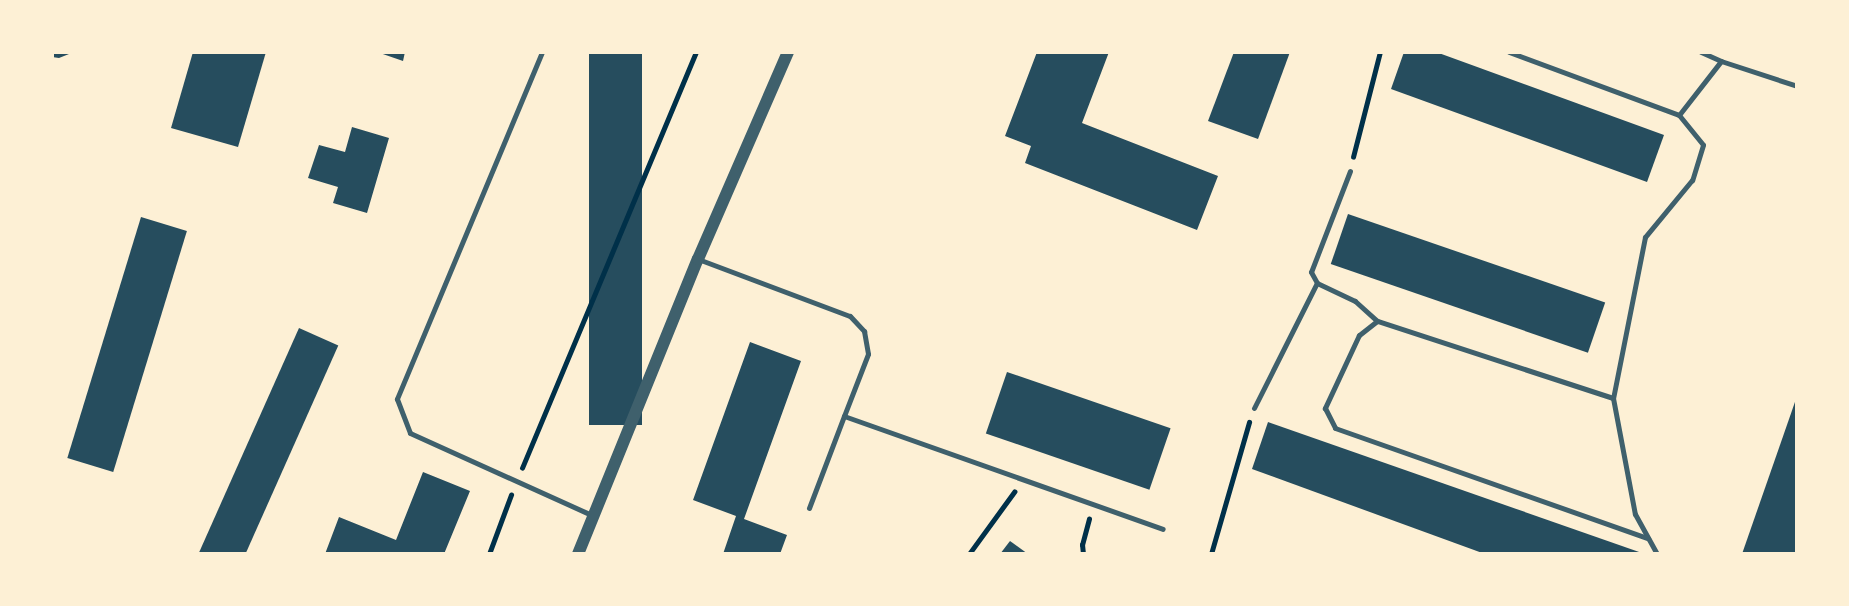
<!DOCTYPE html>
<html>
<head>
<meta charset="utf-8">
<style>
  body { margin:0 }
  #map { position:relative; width:1849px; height:606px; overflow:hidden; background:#fdf0d5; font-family:Lato,sans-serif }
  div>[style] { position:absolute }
  .building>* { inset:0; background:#264d5e; transform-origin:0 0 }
  .path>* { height:4.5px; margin:-2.25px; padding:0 2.25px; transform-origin:2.25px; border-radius:2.25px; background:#003049 }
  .service>* { height:5px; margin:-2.5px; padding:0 2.5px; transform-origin:2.5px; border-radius:2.5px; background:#3f606c }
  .tertiary>* { height:12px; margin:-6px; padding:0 6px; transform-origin:6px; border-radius:6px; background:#3f606c }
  span { translate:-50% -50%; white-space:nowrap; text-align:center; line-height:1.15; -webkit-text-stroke:5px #fdf0d5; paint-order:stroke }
  .frame { position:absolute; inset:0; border:54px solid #fdf0d5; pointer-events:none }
</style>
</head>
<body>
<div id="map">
  <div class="building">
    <i style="clip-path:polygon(52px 52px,74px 52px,59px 58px,52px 57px)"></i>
    <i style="clip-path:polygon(193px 52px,266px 52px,238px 147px,171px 128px)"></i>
    <i style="clip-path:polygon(377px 52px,405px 52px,403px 61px)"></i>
    <i style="left:589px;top:52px;width:53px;height:373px"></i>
    <i style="clip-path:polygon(1037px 52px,1109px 52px,1082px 123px,1218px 176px,1197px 230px,1025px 163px,1031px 146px,1005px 136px)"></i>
    <i style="clip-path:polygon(1234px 52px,1290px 52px,1258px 139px,1208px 121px)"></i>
    <i style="clip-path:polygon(1404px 52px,1436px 52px,1664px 135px,1647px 182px,1391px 89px)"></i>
    <i style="clip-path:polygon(352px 127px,389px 138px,367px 213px,333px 203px,338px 187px,308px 178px,319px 145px,345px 152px)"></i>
    <i style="left:1348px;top:214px;width:272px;height:53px;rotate:19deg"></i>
    <i style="left:141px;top:217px;width:48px;height:252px;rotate:17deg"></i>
    <i style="left:299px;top:328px;width:43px;height:246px;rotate:24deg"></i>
    <i style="clip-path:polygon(750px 342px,801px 361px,744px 519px,787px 535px,780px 554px,723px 554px,736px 516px,693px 500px)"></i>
    <i style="left:1007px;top:372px;width:173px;height:65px;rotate:19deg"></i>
    <i style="clip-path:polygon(1796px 399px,1795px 554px,1742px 554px)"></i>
    <i style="clip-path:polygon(1268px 422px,1642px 553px,1642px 554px,1485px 554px,1252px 469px)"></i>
    <i style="clip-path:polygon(423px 472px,470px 491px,444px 554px,325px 554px,339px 517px,396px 540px)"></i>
    <i style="clip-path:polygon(1010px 541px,1028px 554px,1000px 554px)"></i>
  </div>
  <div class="path">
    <i style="left:1353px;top:157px;width:108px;rotate:-75.6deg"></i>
    <i style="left:522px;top:468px;width:451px;rotate:-67.3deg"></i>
    <i style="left:489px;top:554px;width:63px;rotate:-69.6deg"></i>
    <i style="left:969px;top:554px;width:77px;rotate:-54deg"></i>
    <i style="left:1083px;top:554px;width:9px;rotate:-96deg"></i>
    <i style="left:1082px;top:545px;width:27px;rotate:-75deg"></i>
    <i style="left:1211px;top:554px;width:137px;rotate:-73.9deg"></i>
  </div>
  <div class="service">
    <i style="left:542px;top:52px;width:376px;rotate:112.7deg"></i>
    <i style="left:397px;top:399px;width:36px;rotate:69deg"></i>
    <i style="left:410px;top:433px;width:202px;rotate:24.3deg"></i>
    <i style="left:1509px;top:52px;width:181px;rotate:20.3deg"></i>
    <i style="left:1679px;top:115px;width:38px;rotate:51deg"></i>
    <i style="left:1703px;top:145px;width:37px;rotate:107deg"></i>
    <i style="left:1692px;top:180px;width:74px;rotate:129.5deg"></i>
    <i style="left:1645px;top:237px;width:164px;rotate:101.2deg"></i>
    <i style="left:1613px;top:398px;width:118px;rotate:79.3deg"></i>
    <i style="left:1635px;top:514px;width:46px;rotate:61.2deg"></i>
    <i style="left:1701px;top:52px;width:22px;rotate:24deg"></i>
    <i style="left:1679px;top:115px;width:68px;rotate:-52.1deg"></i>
    <i style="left:1721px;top:61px;width:80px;rotate:18.2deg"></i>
    <i style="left:1350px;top:171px;width:108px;rotate:111.1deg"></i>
    <i style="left:1311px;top:272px;width:13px;rotate:61deg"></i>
    <i style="left:1317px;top:283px;width:42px;rotate:25.3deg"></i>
    <i style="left:1355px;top:301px;width:30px;rotate:42deg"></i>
    <i style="left:698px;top:259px;width:162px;rotate:20.6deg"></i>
    <i style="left:850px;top:316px;width:21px;rotate:47deg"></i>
    <i style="left:864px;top:331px;width:23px;rotate:80deg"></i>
    <i style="left:868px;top:354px;width:66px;rotate:111.2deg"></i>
    <i style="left:844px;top:416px;width:338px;rotate:19.5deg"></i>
    <i style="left:1613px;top:398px;width:248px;rotate:-161.9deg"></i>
    <i style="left:1377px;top:321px;width:23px;rotate:142deg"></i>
    <i style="left:1359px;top:335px;width:81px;rotate:115deg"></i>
    <i style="left:1325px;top:408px;width:22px;rotate:63deg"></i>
    <i style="left:1335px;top:428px;width:332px;rotate:19.4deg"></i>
    <i style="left:1254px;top:408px;width:140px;rotate:-63.3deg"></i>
    <i style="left:809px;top:508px;width:98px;rotate:-69.2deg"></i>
  </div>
  <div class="tertiary">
    <i style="left:578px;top:554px;width:318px;rotate:-67.9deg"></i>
    <i style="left:698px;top:259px;width:226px;rotate:-66.5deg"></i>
  </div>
  <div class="frame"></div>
</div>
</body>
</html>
